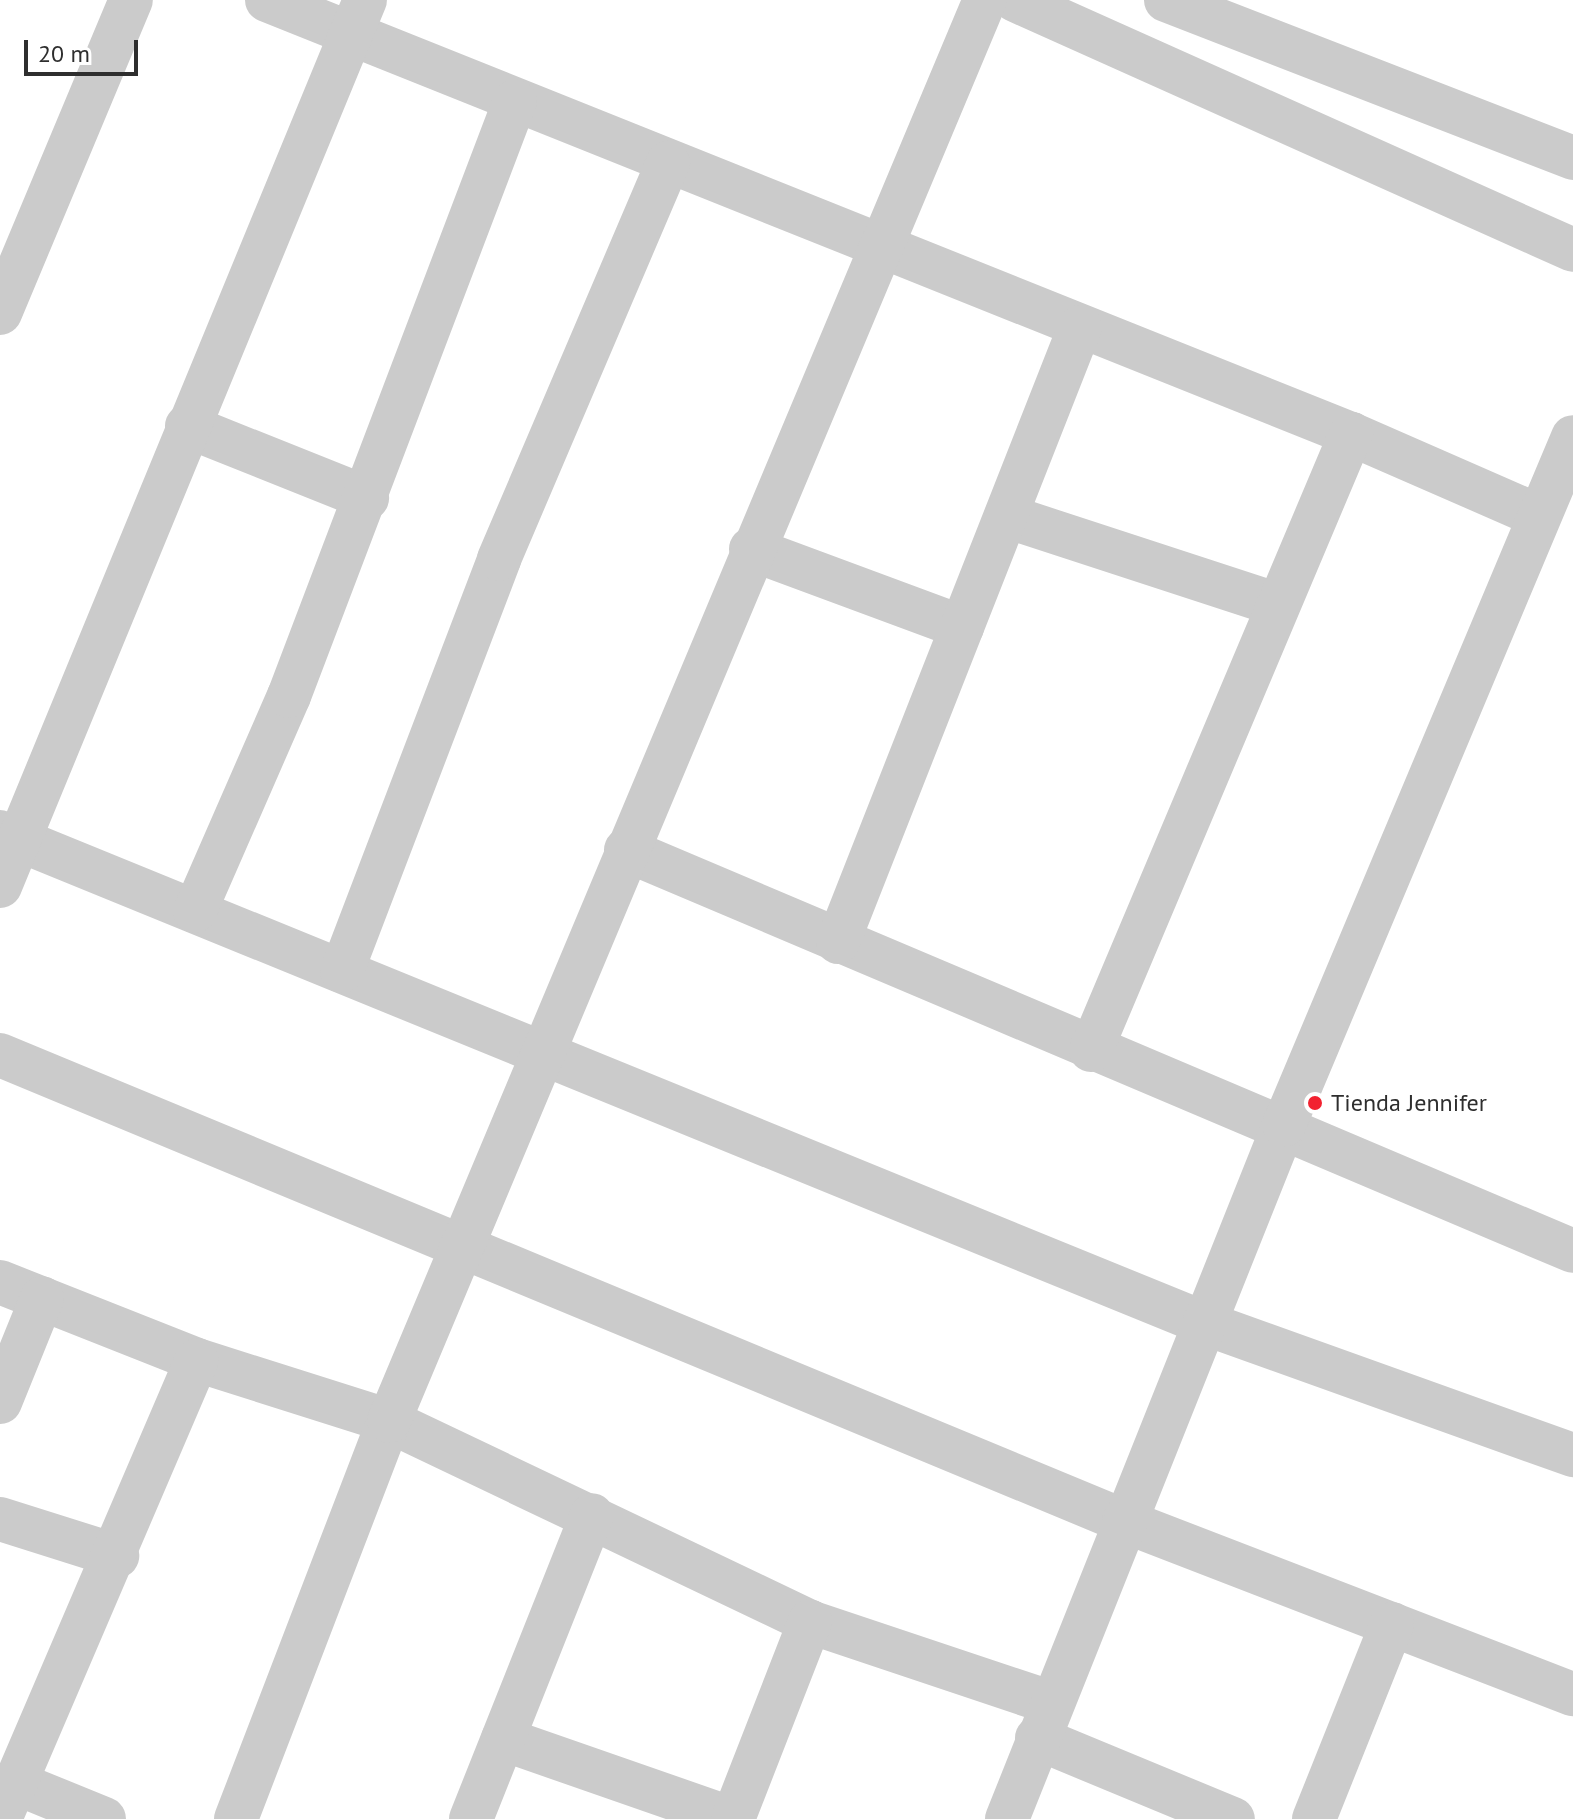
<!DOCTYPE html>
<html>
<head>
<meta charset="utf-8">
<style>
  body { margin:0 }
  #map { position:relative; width:1573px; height:1819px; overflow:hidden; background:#fff; font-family:"PT Sans",sans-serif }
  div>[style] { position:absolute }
  .street>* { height:44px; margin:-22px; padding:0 22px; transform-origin:22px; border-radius:22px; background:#cbcbcb }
  .dots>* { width:22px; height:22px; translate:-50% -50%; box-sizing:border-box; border:4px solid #fff; border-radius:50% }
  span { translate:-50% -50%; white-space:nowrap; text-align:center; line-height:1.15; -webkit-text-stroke:8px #fff; paint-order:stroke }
  .poi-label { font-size:24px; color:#2e2e2e }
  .left { translate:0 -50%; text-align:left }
  .scale { position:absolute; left:24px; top:40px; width:114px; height:36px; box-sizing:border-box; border:4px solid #2e2e2e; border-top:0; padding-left:10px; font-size:24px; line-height:28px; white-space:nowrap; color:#2e2e2e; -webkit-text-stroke:6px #fff; paint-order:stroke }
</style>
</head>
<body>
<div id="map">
  <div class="street">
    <i style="left:267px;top:0;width:1168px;rotate:21.82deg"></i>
    <i style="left:1351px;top:434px;width:205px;rotate:23.6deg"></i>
    <i style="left:1015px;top:0;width:611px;rotate:24.13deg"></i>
    <i style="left:1166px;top:0;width:437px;rotate:21.2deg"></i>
    <i style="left:0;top:313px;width:339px;rotate:-67.3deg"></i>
    <i style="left:187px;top:426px;width:194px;rotate:21.8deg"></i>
    <i style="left:1006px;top:516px;width:286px;rotate:18.1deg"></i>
    <i style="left:751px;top:549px;width:225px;rotate:20.3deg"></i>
    <i style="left:0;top:832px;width:1300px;rotate:22.19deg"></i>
    <i style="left:1204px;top:1323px;width:392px;rotate:19.7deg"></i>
    <i style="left:626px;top:850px;width:1028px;rotate:22.95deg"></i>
    <i style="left:0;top:886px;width:958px;rotate:-67.61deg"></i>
    <i style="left:195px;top:911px;width:235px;rotate:-66.4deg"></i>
    <i style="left:289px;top:696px;width:636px;rotate:-69.2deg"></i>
    <i style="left:838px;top:942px;width:661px;rotate:-68.52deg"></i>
    <i style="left:342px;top:971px;width:441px;rotate:-69.1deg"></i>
    <i style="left:499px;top:559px;width:431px;rotate:-66.9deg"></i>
    <i style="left:1091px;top:1050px;width:669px;rotate:-67.12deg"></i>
    <i style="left:0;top:1055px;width:1217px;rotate:22.52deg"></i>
    <i style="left:1124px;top:1521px;width:481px;rotate:21.1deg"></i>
    <i style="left:0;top:1282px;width:212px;rotate:21.6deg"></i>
    <i style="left:197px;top:1360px;width:201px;rotate:17.6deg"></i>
    <i style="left:389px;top:1421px;width:467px;rotate:25.5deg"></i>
    <i style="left:810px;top:1622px;width:252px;rotate:18.5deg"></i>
    <i style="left:0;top:1402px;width:112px;rotate:-68deg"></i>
    <i style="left:0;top:1519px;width:123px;rotate:17.5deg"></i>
    <i style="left:1037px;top:1738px;width:212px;rotate:22.5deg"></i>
    <i style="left:503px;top:1739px;width:244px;rotate:19.2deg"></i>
    <i style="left:16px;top:1783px;width:95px;rotate:22.2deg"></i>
    <i style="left:0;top:1819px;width:499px;rotate:-66.8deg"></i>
    <i style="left:236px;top:1819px;width:426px;rotate:-69deg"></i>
    <i style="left:389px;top:1421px;width:1541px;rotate:-67.25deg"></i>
    <i style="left:471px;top:1819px;width:327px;rotate:-68.3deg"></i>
    <i style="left:733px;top:1819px;width:212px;rotate:-68.7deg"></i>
    <i style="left:1007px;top:1819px;width:747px;rotate:-68.24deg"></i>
    <i style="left:1284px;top:1125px;width:746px;rotate:-67.21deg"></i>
    <i style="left:1314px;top:1819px;width:210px;rotate:-68.2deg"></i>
  </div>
  <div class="dots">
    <i style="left:1315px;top:1103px;background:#f22230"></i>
  </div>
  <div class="poi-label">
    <span class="left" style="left:1331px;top:1103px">Tienda Jennifer</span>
  </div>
  <div class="scale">20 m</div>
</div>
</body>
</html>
